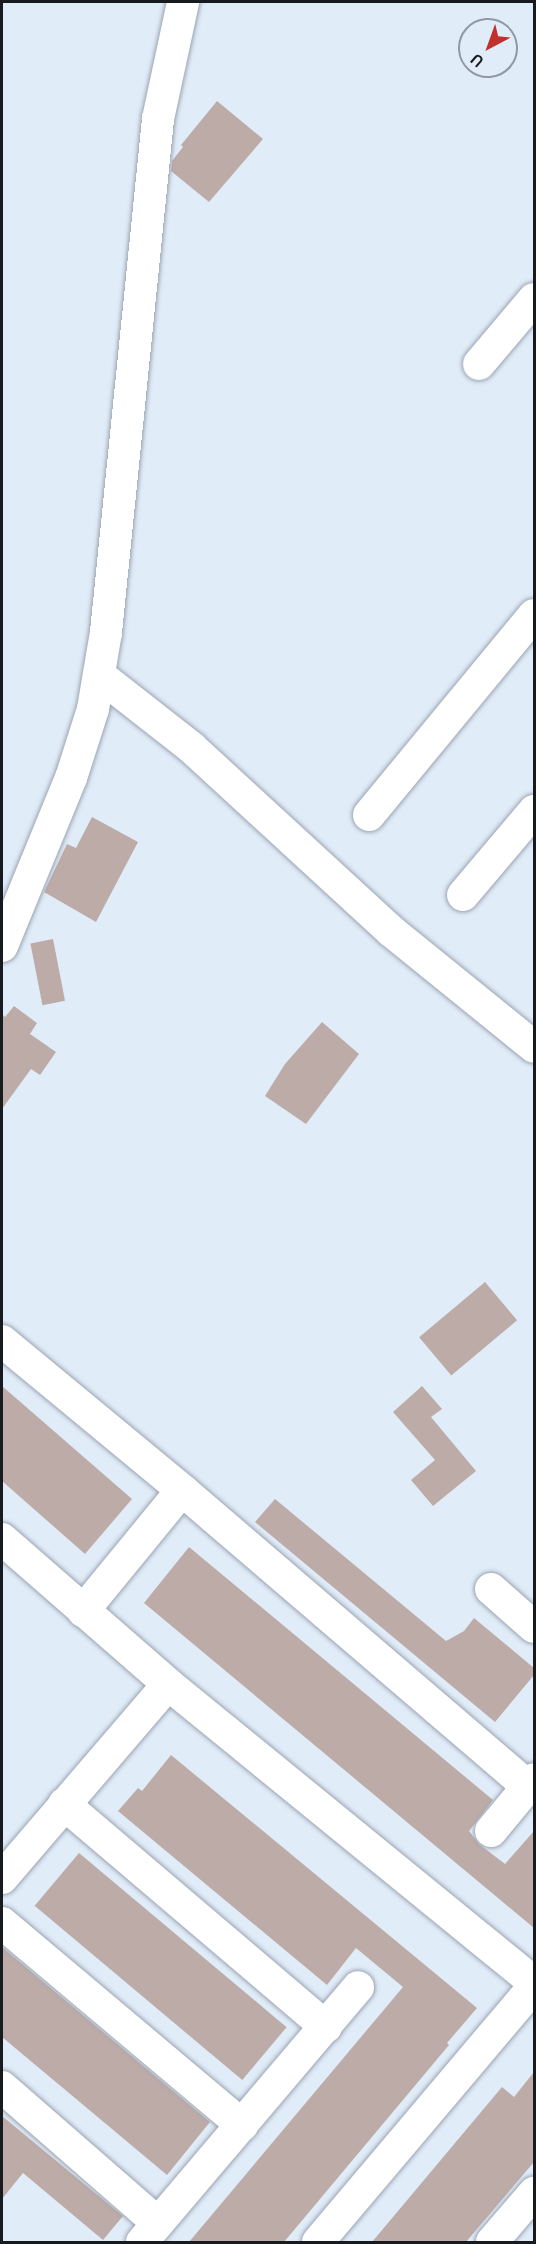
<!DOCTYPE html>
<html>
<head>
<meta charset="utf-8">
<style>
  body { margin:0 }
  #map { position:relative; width:536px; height:2244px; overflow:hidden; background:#e1ecf9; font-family:"Space Grotesk",sans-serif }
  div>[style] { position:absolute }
  .building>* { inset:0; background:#bdaba8; transform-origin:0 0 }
  .roads { filter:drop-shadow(0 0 2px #9ba5b1) drop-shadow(0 0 2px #9ba5b1) }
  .street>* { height:32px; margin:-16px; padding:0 16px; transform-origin:16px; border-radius:16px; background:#fff }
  span { translate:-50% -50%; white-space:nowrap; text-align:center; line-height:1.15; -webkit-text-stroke:4.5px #e1ecf9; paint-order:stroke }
  .frame { position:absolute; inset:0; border:3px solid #171b1f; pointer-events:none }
  .north { position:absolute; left:458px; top:18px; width:60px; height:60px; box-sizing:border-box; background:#e1ecf9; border:2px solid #9098a2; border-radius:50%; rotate:221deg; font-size:16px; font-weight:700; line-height:24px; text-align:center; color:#171b1f }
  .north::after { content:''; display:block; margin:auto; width:21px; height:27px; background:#c0312d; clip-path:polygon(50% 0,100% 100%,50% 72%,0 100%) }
</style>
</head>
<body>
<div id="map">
  <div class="building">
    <i style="clip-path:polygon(217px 101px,263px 139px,209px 202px,171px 171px,172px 161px,183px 147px,181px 145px)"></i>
    <i style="clip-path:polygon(92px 817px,138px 842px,96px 922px,44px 892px,67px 844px,76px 848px)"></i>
    <i style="left:53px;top:939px;width:63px;height:23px;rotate:79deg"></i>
    <i style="clip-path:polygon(14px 1006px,37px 1023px,30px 1034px,56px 1052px,40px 1075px,31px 1069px,2px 1109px,2px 1014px,5px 1017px)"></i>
    <i style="clip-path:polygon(322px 1022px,359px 1054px,306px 1124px,265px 1096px,285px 1064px)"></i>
    <i style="left:485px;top:1282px;width:50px;height:86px;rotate:50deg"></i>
    <i style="clip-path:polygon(2px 1386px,132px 1499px,85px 1554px,2px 1481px)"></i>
    <i style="clip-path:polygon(422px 1386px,442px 1409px,431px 1417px,476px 1471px,433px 1506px,411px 1480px,435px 1460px,393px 1412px)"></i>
    <i style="clip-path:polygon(275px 1499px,446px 1641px,464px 1631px,474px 1618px,534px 1668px,534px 1675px,495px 1722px,255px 1522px)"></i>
    <i style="clip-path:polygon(189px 1547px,493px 1800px,469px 1831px,479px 1844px,505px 1864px,534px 1831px,534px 1928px,144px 1603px)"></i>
    <i style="clip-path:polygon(171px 1755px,477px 2008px,447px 2043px,449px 2045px,284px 2242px,189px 2242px,403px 1987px,356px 1948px,327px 1985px,118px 1811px,138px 1788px,142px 1791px)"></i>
    <i style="left:79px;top:1853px;width:271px;height:69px;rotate:40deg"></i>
    <i style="clip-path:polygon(2px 1947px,210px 2122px,167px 2175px,2px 2037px)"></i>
    <i style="clip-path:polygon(534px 2072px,534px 2162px,466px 2242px,372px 2242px,502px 2087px,514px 2097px)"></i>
    <i style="clip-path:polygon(2px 2116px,123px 2216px,103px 2240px,23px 2173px,2px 2199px)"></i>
  </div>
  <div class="roads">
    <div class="street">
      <i style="left:479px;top:364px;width:85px;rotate:-49.8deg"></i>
      <i style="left:99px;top:675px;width:118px;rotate:38.1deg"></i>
      <i style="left:192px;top:748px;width:270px;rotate:42.6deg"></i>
      <i style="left:391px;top:931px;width:184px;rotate:39deg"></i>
      <i style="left:369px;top:815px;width:259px;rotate:-50.5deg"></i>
      <i style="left:463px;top:895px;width:110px;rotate:-49.8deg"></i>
      <i style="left:2px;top:946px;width:182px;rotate:-67.7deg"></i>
      <i style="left:71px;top:778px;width:72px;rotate:-72.3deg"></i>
      <i style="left:93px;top:709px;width:78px;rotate:-80.4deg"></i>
      <i style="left:106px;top:632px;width:516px;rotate:-84.21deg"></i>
      <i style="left:158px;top:119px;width:120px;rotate:-77.9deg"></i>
      <i style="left:2px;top:1341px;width:234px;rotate:39.6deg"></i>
      <i style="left:182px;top:1490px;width:456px;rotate:40.6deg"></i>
      <i style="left:2px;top:1539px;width:220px;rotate:41.1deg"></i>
      <i style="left:168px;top:1684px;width:473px;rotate:39.2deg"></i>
      <i style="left:491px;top:1589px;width:57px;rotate:41.5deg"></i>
      <i style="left:83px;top:1611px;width:156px;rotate:-50.7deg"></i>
      <i style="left:64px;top:1804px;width:344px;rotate:40.4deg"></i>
      <i style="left:491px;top:1831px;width:67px;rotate:-50.4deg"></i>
      <i style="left:2px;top:1878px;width:255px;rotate:-49.4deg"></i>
      <i style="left:2px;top:1923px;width:314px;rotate:40.1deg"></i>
      <i style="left:2px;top:2087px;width:207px;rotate:41.1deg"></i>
      <i style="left:142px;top:2242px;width:334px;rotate:-49.7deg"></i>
      <i style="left:318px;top:2242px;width:335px;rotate:-49.8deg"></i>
      <i style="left:492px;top:2242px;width:65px;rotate:-49.4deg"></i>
    </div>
  </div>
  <div class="frame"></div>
  <div class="north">U</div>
</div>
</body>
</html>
